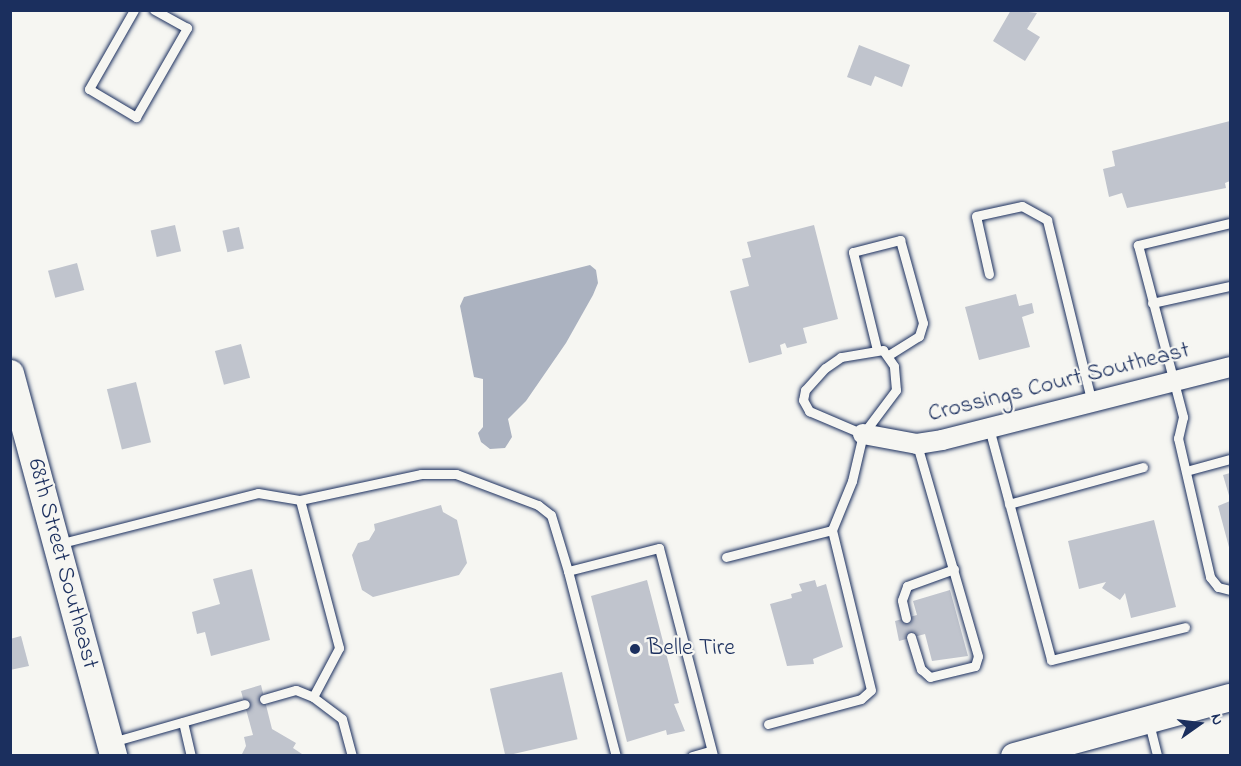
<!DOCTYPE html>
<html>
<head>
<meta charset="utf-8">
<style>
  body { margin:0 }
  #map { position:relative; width:1241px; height:766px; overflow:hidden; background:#f6f6f2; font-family:"Indie Flower",sans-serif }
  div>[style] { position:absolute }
  .water>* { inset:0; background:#abb2c0 }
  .building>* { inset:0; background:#c0c4cd; transform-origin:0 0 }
  .roads { filter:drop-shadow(0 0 2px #1b2f5e) drop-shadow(0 0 2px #1b2f5e) }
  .service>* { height:9px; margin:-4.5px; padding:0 4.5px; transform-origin:4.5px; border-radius:4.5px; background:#f6f6f2 }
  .minor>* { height:20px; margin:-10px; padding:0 10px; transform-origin:10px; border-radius:10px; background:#f6f6f2 }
  .secondary>* { height:27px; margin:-13.5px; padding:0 13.5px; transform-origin:13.5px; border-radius:13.5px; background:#f6f6f2 }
  .dots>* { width:16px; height:16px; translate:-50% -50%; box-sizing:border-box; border:3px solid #f6f6f2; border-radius:50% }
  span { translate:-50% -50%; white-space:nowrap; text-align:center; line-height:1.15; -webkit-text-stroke:4.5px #f6f6f2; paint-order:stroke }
  .street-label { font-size:24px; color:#1b2f5e }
  .poi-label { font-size:24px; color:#1b2f5e }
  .left { translate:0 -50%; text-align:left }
  .frame { position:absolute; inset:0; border:12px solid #1b2f5e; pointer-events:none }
  .north { position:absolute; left:1169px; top:694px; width:60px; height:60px; -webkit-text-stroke:4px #f6f6f2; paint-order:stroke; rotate:76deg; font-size:16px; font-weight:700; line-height:24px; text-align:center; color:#1b2f5e }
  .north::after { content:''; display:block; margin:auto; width:21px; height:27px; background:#1b2f5e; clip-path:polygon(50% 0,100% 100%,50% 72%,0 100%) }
</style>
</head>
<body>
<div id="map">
  <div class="water">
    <i style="clip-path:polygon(590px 265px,596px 270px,598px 283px,593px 295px,566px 343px,526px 401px,508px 419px,512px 437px,505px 448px,490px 449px,481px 442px,478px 433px,483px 427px,483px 379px,474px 377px,460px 306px,464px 297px)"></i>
  </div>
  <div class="building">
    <i style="clip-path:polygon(1011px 10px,1037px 13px,1027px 29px,1040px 37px,1025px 61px,993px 41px)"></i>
    <i style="clip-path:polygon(859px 45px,910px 65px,902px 87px,875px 76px,871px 86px,847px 77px)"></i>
    <i style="clip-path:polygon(1230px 121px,1230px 181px,1225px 183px,1226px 188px,1127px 208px,1122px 193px,1109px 197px,1103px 169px,1115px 166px,1112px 151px)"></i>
    <i style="left:175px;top:225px;width:27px;height:25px;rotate:77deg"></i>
    <i style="clip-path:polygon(814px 225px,838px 319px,803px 328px,807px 343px,787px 348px,785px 343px,780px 345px,782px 354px,749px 363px,730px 291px,749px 286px,742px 259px,751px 257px,747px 242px)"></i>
    <i style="left:239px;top:227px;width:22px;height:17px;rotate:77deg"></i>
    <i style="left:77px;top:263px;width:28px;height:30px;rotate:75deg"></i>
    <i style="clip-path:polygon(1016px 294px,1019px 306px,1032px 303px,1034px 313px,1022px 317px,1030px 347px,979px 360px,965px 307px)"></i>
    <i style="left:241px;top:344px;width:35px;height:27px;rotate:75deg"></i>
    <i style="left:136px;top:382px;width:62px;height:30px;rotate:76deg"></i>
    <i style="clip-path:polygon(1230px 473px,1230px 499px,1223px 475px)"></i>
    <i style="clip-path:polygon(1230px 501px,1230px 551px,1218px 506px)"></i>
    <i style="clip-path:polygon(441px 505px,443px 512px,457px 520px,467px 563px,459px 575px,373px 597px,362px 590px,352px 555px,358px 543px,369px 540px,375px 530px,374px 524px)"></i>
    <i style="clip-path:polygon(1154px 520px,1176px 607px,1131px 618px,1125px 593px,1120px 600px,1102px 588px,1106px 582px,1079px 589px,1068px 541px)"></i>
    <i style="clip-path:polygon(252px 569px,270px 640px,211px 656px,205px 632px,197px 634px,192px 612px,220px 604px,213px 579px)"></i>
    <i style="clip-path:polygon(647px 580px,679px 703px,674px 704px,685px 731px,667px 735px,666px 730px,627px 742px,591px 596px)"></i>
    <i style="clip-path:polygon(815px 580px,817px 587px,826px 584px,843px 647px,813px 659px,814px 664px,787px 666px,770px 604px,792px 598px,791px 594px,802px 591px,799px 584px)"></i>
    <i style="clip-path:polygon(950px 590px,968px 656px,932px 661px,925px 634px,899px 641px,895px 621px,917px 615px,913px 601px)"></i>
    <i style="clip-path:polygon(21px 636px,29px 666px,10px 670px,10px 639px)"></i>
    <i style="left:562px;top:672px;width:69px;height:74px;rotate:77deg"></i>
    <i style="clip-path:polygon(261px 685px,272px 729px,296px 743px,293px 748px,305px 756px,241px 756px,246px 746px,244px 737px,253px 735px,241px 691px)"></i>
  </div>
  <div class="roads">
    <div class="service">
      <i style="left:134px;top:10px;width:91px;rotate:119.7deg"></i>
      <i style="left:89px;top:89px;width:55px;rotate:30.8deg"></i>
      <i style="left:136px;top:117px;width:103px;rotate:-60.2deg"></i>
      <i style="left:187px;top:28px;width:38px;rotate:-151deg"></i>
      <i style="left:1230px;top:223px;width:95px;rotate:166.6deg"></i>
      <i style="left:1138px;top:245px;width:178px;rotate:75.3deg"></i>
      <i style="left:1183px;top:417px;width:22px;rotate:103deg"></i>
      <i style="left:1178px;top:438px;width:143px;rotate:77deg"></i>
      <i style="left:1210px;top:577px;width:13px;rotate:51deg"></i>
      <i style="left:1218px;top:587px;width:12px;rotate:14deg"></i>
      <i style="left:989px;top:274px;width:59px;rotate:-102.6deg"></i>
      <i style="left:976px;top:216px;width:47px;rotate:-12.3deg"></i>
      <i style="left:1022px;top:206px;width:29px;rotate:29deg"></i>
      <i style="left:1047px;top:220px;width:188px;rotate:76.2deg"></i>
      <i style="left:1152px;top:303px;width:80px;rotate:-12.3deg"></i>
      <i style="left:877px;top:350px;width:101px;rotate:-103.8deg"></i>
      <i style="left:853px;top:252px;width:49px;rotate:-14.3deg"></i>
      <i style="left:900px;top:240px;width:86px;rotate:74.5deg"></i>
      <i style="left:923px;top:323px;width:14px;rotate:107deg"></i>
      <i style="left:919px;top:336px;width:36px;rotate:148deg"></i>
      <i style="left:989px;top:428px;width:240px;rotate:75deg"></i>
      <i style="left:1051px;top:660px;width:138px;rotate:-13.8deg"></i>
      <i style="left:1186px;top:471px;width:46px;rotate:-15.3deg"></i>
      <i style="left:300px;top:500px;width:153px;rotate:75.2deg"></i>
      <i style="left:339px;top:648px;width:55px;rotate:118deg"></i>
      <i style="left:313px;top:697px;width:36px;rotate:37deg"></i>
      <i style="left:342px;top:719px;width:38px;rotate:75deg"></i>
      <i style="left:1009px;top:504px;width:139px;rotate:-15.4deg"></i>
      <i style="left:58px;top:544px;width:206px;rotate:-14.3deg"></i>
      <i style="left:258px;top:493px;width:43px;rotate:9.5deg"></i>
      <i style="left:300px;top:500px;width:124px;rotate:-12.1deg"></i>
      <i style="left:421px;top:474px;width:35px"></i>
      <i style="left:456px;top:474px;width:88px;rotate:20.7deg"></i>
      <i style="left:538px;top:505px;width:16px;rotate:38deg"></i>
      <i style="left:551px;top:515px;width:59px;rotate:73.1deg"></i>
      <i style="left:568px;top:571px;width:94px;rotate:-14.2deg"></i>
      <i style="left:659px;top:548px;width:215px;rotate:75.4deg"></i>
      <i style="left:726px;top:557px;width:109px;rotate:-14.3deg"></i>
      <i style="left:832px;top:530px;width:53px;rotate:-67.8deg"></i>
      <i style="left:852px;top:481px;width:48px;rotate:-76.8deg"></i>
      <i style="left:863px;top:434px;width:55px;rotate:-53.1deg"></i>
      <i style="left:896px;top:390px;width:24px;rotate:-95deg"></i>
      <i style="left:894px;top:366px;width:19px;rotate:-125deg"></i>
      <i style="left:883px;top:350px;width:43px;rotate:170.5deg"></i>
      <i style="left:841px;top:357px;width:19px;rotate:145deg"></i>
      <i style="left:825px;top:368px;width:30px;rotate:132deg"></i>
      <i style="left:805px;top:390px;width:10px;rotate:101deg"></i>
      <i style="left:803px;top:400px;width:13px;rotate:61deg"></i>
      <i style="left:809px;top:411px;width:59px;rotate:23.1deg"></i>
      <i style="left:568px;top:571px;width:191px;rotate:75.5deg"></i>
      <i style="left:906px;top:618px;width:18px;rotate:-103deg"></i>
      <i style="left:902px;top:600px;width:15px;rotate:-70deg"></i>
      <i style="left:907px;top:586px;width:50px;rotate:-19.9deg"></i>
      <i style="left:911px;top:637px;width:34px;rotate:73deg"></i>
      <i style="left:921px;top:669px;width:12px;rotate:42deg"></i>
      <i style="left:930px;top:677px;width:46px;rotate:-13.7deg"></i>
      <i style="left:975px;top:666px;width:10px;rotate:-73deg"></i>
      <i style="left:978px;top:656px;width:221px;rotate:-106.1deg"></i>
      <i style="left:264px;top:699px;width:33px;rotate:-16deg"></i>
      <i style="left:296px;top:690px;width:18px;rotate:22deg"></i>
      <i style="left:183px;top:722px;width:35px;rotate:77deg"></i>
      <i style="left:1149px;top:723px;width:34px;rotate:76deg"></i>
      <i style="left:768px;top:724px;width:96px;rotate:-15deg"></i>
      <i style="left:861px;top:699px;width:13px;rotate:-42deg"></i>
      <i style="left:871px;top:690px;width:165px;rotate:-103.7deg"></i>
      <i style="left:112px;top:742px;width:138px;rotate:-15.9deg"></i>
      <i style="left:692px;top:756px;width:19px;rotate:-16deg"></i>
    </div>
    <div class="minor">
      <i style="left:863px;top:434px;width:55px;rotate:10.5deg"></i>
      <i style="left:917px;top:444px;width:25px;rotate:-9deg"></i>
      <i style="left:942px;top:440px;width:297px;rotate:-14.2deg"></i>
    </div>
    <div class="secondary">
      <i style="left:10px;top:373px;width:397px;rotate:74.9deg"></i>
      <i style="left:1014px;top:756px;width:224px;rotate:-15.3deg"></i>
    </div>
  </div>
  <div class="dots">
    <i style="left:635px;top:649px;background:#1b2f5e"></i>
  </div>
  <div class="street-label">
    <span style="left:1059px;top:383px;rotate:-14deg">Crossings Court Southeast</span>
    <span style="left:62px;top:564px;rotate:75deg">68th Street Southeast</span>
  </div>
  <div class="poi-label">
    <span class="left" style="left:647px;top:649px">Belle Tire</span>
  </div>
  <div class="frame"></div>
  <div class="north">N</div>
</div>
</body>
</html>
